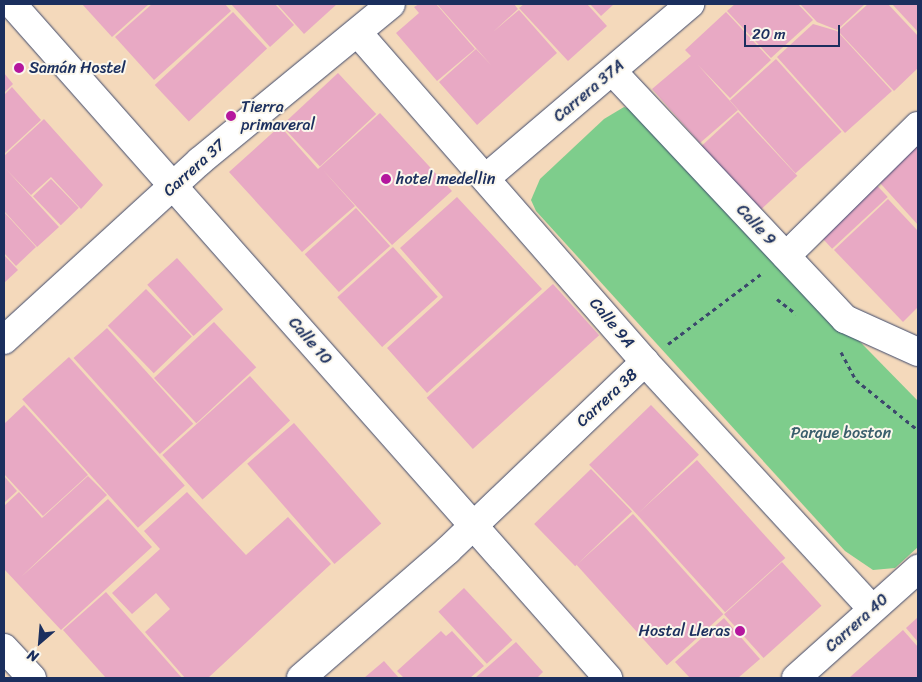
<!DOCTYPE html>
<html>
<head>
<meta charset="utf-8">
<style>
  body { margin:0 }
  #map { position:relative; width:922px; height:682px; overflow:hidden; background:#f4d9bb; font-family:Sriracha,sans-serif }
  div>[style] { position:absolute }
  .green>* { inset:0; background:#7ecd8c }
  .building>* { inset:0; background:#e8a9c4; transform-origin:0 0 }
  .path>* { height:3px; margin-top:-1.5px; transform-origin:0; background:repeating-linear-gradient(90deg,#3c486c 0 4px,transparent 0 8px) }
  .roads { filter:drop-shadow(0 0 1px #3c486c) drop-shadow(0 0 1px #3c486c) }
  .street>* { height:28px; margin:-14px; padding:0 14px; transform-origin:14px; border-radius:14px; background:#fff }
  .secondary>* { height:28px; margin:-14px; padding:0 14px; transform-origin:14px; border-radius:14px; background:#fff }
  .dots>* { width:14px; height:14px; translate:-50% -50%; box-sizing:border-box; border:2px solid #fbf7ec; border-radius:50% }
  span { translate:-50% -50%; white-space:nowrap; text-align:center; line-height:1.15; -webkit-text-stroke:4px #fbf7ec; paint-order:stroke }
  .poi-label { font-size:16px; color:#1b2f5e }
  .left { translate:0 -50%; text-align:left }
  .right { translate:-100% -50%; text-align:right }
  .street-label { font-size:16px; color:#1b2f5e }
  .park-label { font-size:16px; color:#395e6c }
  .frame { position:absolute; inset:0; border:5px solid #1b2f5e; pointer-events:none }
  .north { position:absolute; left:15px; top:617px; width:50px; height:50px; -webkit-text-stroke:4px #fbf7ec; paint-order:stroke; rotate:207deg; font-size:14px; font-weight:700; line-height:20px; text-align:center; color:#1b2f5e }
  .north::after { content:''; display:block; margin:auto; width:18px; height:22px; background:#1b2f5e; clip-path:polygon(50% 0,100% 100%,50% 72%,0 100%) }
  .scale { position:absolute; left:744px; top:25px; width:96px; height:22px; box-sizing:border-box; border:2px solid #1b2f5e; border-top:0; padding-left:6px; font-size:15px; line-height:18px; white-space:nowrap; color:#1b2f5e; -webkit-text-stroke:4px #fbf7ec; paint-order:stroke }
</style>
</head>
<body>
<div id="map">
  <div class="green">
    <i style="clip-path:polygon(624px 107px,633px 110px,918px 401px,918px 547px,895px 568px,873px 570px,845px 551px,536px 211px,531px 200px,540px 179px,604px 119px)"></i>
  </div>
  <div class="building">
    <i style="clip-path:polygon(82px 4px,149px 4px,112px 37px)"></i>
    <i style="clip-path:polygon(152px 4px,225px 4px,231px 11px,154px 80px,115px 37px)"></i>
    <i style="clip-path:polygon(231px 4px,275px 4px,294px 25px,270px 47px)"></i>
    <i style="clip-path:polygon(277px 4px,337px 4px,304px 34px)"></i>
    <i style="clip-path:polygon(419px 4px,436px 4px,475px 49px,437px 81px,396px 33px,419px 13px,414px 7px)"></i>
    <i style="clip-path:polygon(437px 4px,514px 4px,518px 9px,493px 32px,519px 10px,557px 53px,477px 125px,439px 82px,476px 49px,491px 65px)"></i>
    <i style="clip-path:polygon(524px 4px,587px 4px,607px 26px,568px 61px,519px 8px)"></i>
    <i style="clip-path:polygon(590px 4px,614px 4px,601px 16px)"></i>
    <i style="clip-path:polygon(735px 4px,798px 4px,813px 20px,771px 58px,727px 11px)"></i>
    <i style="clip-path:polygon(800px 4px,865px 4px,837px 30px,817px 22px)"></i>
    <i style="clip-path:polygon(868px 4px,888px 4px,918px 36px,918px 68px,894px 91px,838px 31px)"></i>
    <i style="clip-path:polygon(892px 4px,918px 4px,918px 32px)"></i>
    <i style="left:233px;top:12px;width:50px;height:107px;rotate:47deg"></i>
    <i style="clip-path:polygon(726px 12px,771px 60px,730px 98px,698px 65px,738px 110px,700px 143px,652px 89px,691px 56px,685px 50px)"></i>
    <i style="clip-path:polygon(813px 24px,837px 31px,892px 91px,845px 133px,777px 57px)"></i>
    <i style="left:776px;top:59px;width:98px;height:62px;rotate:48deg"></i>
    <i style="clip-path:polygon(4px 73px,13px 84px,4px 93px)"></i>
    <i style="left:338px;top:73px;width:56px;height:77px;rotate:47deg"></i>
    <i style="clip-path:polygon(12px 87px,41px 120px,4px 154px,4px 95px)"></i>
    <i style="left:738px;top:112px;width:87px;height:69px;rotate:47deg"></i>
    <i style="clip-path:polygon(380px 113px,452px 191px,392px 245px,322px 169px,355px 206px,302px 252px,229px 172px,280px 126px,318px 169px)"></i>
    <i style="clip-path:polygon(44px 119px,103px 185px,81px 209px,51px 177px,31px 195px,5px 168px,59px 227px,37px 247px,4px 211px,4px 156px)"></i>
    <i style="clip-path:polygon(918px 138px,918px 225px,872px 174px)"></i>
    <i style="left:870px;top:178px;width:26px;height:76px;rotate:47deg"></i>
    <i style="left:51px;top:179px;width:40px;height:25px;rotate:46deg"></i>
    <i style="clip-path:polygon(457px 197px,542px 289px,427px 393px,387px 348px,443px 297px,400px 248px)"></i>
    <i style="clip-path:polygon(888px 199px,918px 231px,918px 307px,903px 322px,834px 250px)"></i>
    <i style="left:356px;top:208px;width:51px;height:69px;rotate:48deg"></i>
    <i style="clip-path:polygon(4px 212px,36px 247px,16px 266px,4px 253px)"></i>
    <i style="left:393px;top:247px;width:67px;height:75px;rotate:48deg"></i>
    <i style="clip-path:polygon(4px 255px,18px 270px,4px 283px)"></i>
    <i style="left:177px;top:258px;width:69px;height:40px;rotate:48deg"></i>
    <i style="left:553px;top:284px;width:69px;height:170px;rotate:48deg"></i>
    <i style="left:146px;top:289px;width:66px;height:53px;rotate:46deg"></i>
    <i style="left:214px;top:322px;width:62px;height:82px;rotate:47deg"></i>
    <i style="left:107px;top:328px;width:129px;height:45px;rotate:48deg"></i>
    <i style="left:69px;top:357px;width:173px;height:63px;rotate:48deg"></i>
    <i style="left:250px;top:376px;width:60px;height:118px;rotate:48deg"></i>
    <i style="clip-path:polygon(24px 405px,88px 475px,43px 516px,4px 474px,4px 424px)"></i>
    <i style="left:651px;top:405px;width:69px;height:86px;rotate:46deg"></i>
    <i style="left:294px;top:423px;width:133px;height:62px;rotate:49deg"></i>
    <i style="left:697px;top:460px;width:132px;height:81px;rotate:48deg"></i>
    <i style="left:591px;top:469px;width:59px;height:79px;rotate:46deg"></i>
    <i style="clip-path:polygon(4px 476px,17px 491px,4px 503px)"></i>
    <i style="clip-path:polygon(88px 476px,107px 495px,21px 577px,108px 499px,152px 547px,61px 630px,4px 569px,4px 506px,19px 492px,42px 518px)"></i>
    <i style="clip-path:polygon(187px 492px,246px 555px,288px 517px,331px 564px,208px 678px,185px 678px,145px 632px,170px 609px,156px 593px,132px 614px,112px 593px,160px 549px,144px 531px)"></i>
    <i style="left:633px;top:514px;width:135px;height:76px;rotate:48deg"></i>
    <i style="left:782px;top:562px;width:59px;height:78px;rotate:48deg"></i>
    <i style="left:464px;top:588px;width:71px;height:35px;rotate:47deg"></i>
    <i style="clip-path:polygon(106px 592px,182px 678px,106px 678px,63px 630px)"></i>
    <i style="clip-path:polygon(918px 617px,918px 642px,906px 628px)"></i>
    <i style="clip-path:polygon(724px 618px,760px 659px,738px 678px,690px 678px,675px 662px)"></i>
    <i style="clip-path:polygon(903px 630px,918px 647px,918px 678px,849px 678px)"></i>
    <i style="clip-path:polygon(441px 631px,446px 636px,452px 631px,484px 666px,470px 678px,404px 678px,397px 671px)"></i>
    <i style="clip-path:polygon(516px 642px,543px 672px,537px 678px,475px 678px)"></i>
    <i style="clip-path:polygon(384px 661px,399px 678px,364px 678px)"></i>
  </div>
  <div class="path">
    <i style="left:777px;top:299px;width:24px;rotate:38deg"></i>
    <i style="left:668px;top:344px;width:116px;rotate:-37deg"></i>
    <i style="left:841px;top:352px;width:32px;rotate:62deg"></i>
    <i style="left:856px;top:380px;width:80px;rotate:38.9deg"></i>
  </div>
  <div class="roads">
    <div class="street">
      <i style="left:358px;top:33px;width:437px;rotate:48.9deg"></i>
      <i style="left:645px;top:362px;width:335px;rotate:47.4deg"></i>
      <i style="left:613px;top:72px;width:339px;rotate:46.8deg"></i>
      <i style="left:845px;top:319px;width:80px;rotate:24.3deg"></i>
      <i style="left:487px;top:177px;width:267px;rotate:-40.4deg"></i>
      <i style="left:786px;top:256px;width:185px;rotate:-44.6deg"></i>
      <i style="left:4px;top:340px;width:265px;rotate:-42.4deg"></i>
      <i style="left:200px;top:161px;width:247px;rotate:-39.4deg"></i>
      <i style="left:301px;top:678px;width:194px;rotate:-41deg"></i>
      <i style="left:447px;top:551px;width:274px;rotate:-43.7deg"></i>
      <i style="left:796px;top:678px;width:164px;rotate:-41.8deg"></i>
    </div>
    <div class="secondary">
      <i style="left:12px;top:4px;width:900px;rotate:48.51deg"></i>
      <i style="left:4px;top:648px;width:41px;rotate:47deg"></i>
    </div>
  </div>
  <div class="dots">
    <i style="left:19px;top:68px;background:#b5179e"></i>
    <i style="left:231px;top:116px;background:#b5179e"></i>
    <i style="left:386px;top:179px;background:#b5179e"></i>
    <i style="left:740px;top:631px;background:#b5179e"></i>
  </div>
  <div class="poi-label">
    <span class="left" style="left:29px;top:68px">Samán Hostel</span>
    <span class="left" style="left:241px;top:116px">Tierra<br>primaveral</span>
    <span class="left" style="left:396px;top:179px">hotel medellin</span>
    <span class="right" style="left:730px;top:631px">Hostal Lleras</span>
  </div>
  <div class="street-label">
    <span style="left:589px;top:91px;rotate:-40deg">Carrera 37A</span>
    <span style="left:194px;top:168px;rotate:-42deg">Carrera 37</span>
    <span style="left:756px;top:225px;rotate:47deg">Calle 9</span>
    <span style="left:612px;top:323px;rotate:50deg">Calle 9A</span>
    <span style="left:310px;top:341px;rotate:49deg">Calle 10</span>
    <span style="left:607px;top:398px;rotate:-43deg">Carrera 38</span>
    <span style="left:857px;top:623px;rotate:-42deg">Carrera 40</span>
  </div>
  <div class="park-label">
    <span style="left:841px;top:433px">Parque boston</span>
  </div>
  <div class="frame"></div>
  <div class="north">N</div>
  <div class="scale">20 m</div>
</div>
</body>
</html>
